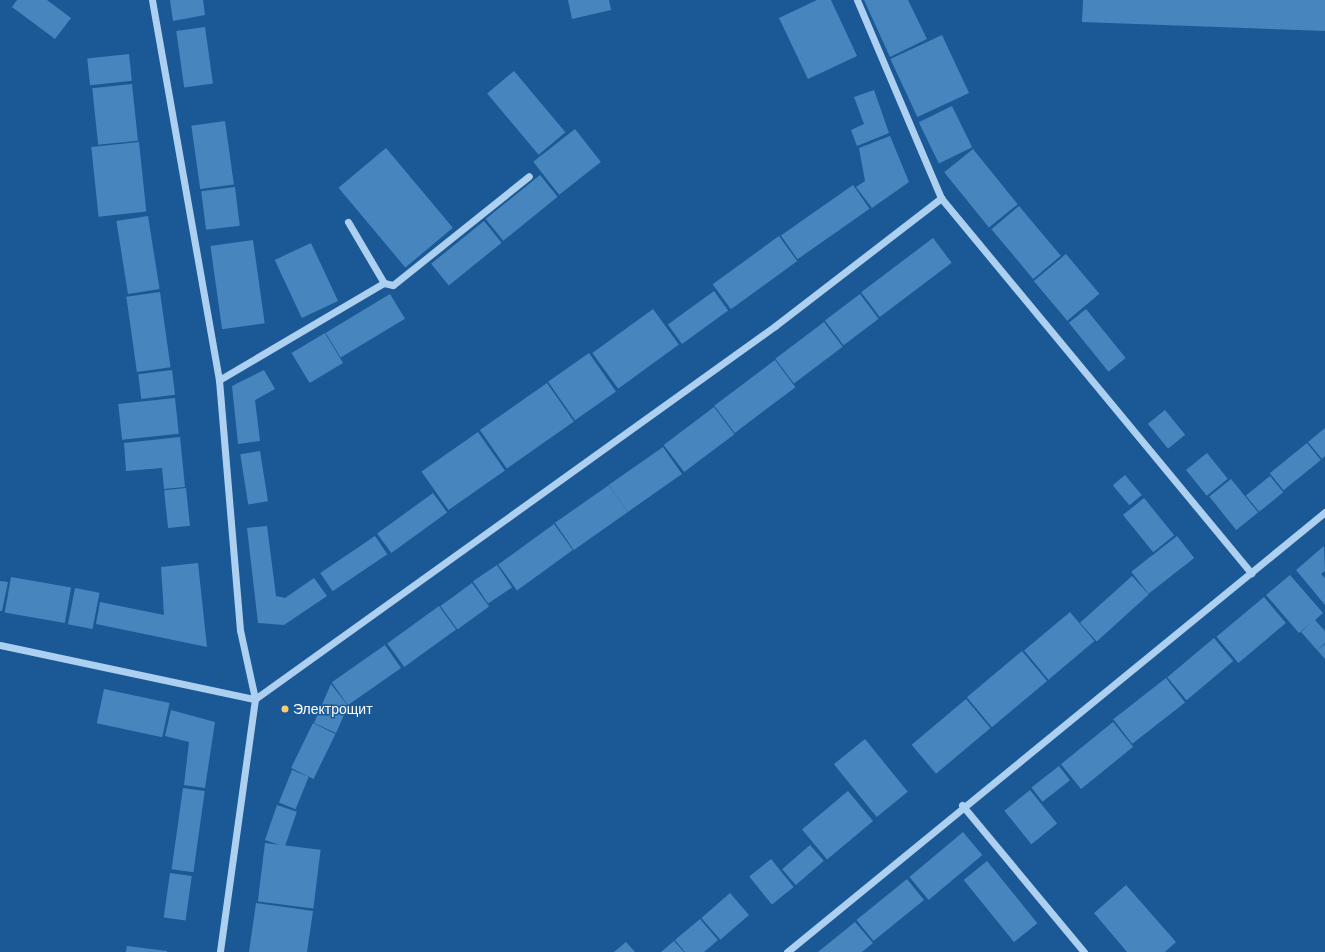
<!DOCTYPE html>
<html>
<head>
<meta charset="utf-8">
<style>
  body { margin:0 }
  #map { position:relative; width:1325px; height:952px; overflow:hidden; background:#1a5996; font-family:"Work Sans",sans-serif }
  div>[style] { position:absolute }
  .building>* { inset:0; background:#4785be; transform-origin:0 0 }
  .minor>* { height:7px; margin:-3.5px; padding:0 3.5px; transform-origin:3.5px; border-radius:3.5px; background:#add0f0 }
  .dots>* { width:11px; height:11px; translate:-50% -50%; box-sizing:border-box; border:2px solid #1a5996; border-radius:50% }
  span { translate:-50% -50%; white-space:nowrap; text-align:center; line-height:1.15; -webkit-text-stroke:3px #1a5996; paint-order:stroke }
  .poi-label { font-size:14px; color:#fff }
  .left { translate:0 -50%; text-align:left }
</style>
</head>
<body>
<div id="map">
  <div class="building">
    <i style="clip-path:polygon(17px 0,47px 0,71px 18px,55px 39px,12px 7px)"></i>
    <i style="clip-path:polygon(170px 0,203px 0,205px 15px,173px 21px)"></i>
    <i style="clip-path:polygon(568px 0,609px 0,611px 10px,572px 19px)"></i>
    <i style="clip-path:polygon(817px 0,831px 0,857px 56px,808px 79px,779px 18px)"></i>
    <i style="clip-path:polygon(864px 0,908px 0,927px 39px,890px 57px)"></i>
    <i style="clip-path:polygon(1083px 0,1325px 0,1325px 31px,1082px 22px)"></i>
    <i style="left:205px;top:27px;width:57px;height:29px;rotate:82deg"></i>
    <i style="left:942px;top:35px;width:64px;height:57px;rotate:65deg"></i>
    <i style="left:129px;top:54px;width:27px;height:42px;rotate:84deg"></i>
    <i style="left:514px;top:71px;width:80px;height:35px;rotate:50deg"></i>
    <i style="left:132px;top:84px;width:57px;height:40px;rotate:84deg"></i>
    <i style="clip-path:polygon(874px 90px,889px 133px,857px 146px,851px 130px,864px 124px,854px 97px)"></i>
    <i style="left:952px;top:106px;width:46px;height:37px;rotate:64deg"></i>
    <i style="left:225px;top:121px;width:64px;height:34px;rotate:82deg"></i>
    <i style="left:575px;top:129px;width:42px;height:53px;rotate:52deg"></i>
    <i style="clip-path:polygon(890px 136px,909px 182px,872px 208px,856px 187px,865px 181px,859px 148px)"></i>
    <i style="left:139px;top:142px;width:70px;height:48px;rotate:84deg"></i>
    <i style="left:386px;top:148px;width:104px;height:62px;rotate:50deg"></i>
    <i style="left:973px;top:149px;width:71px;height:37px;rotate:51deg"></i>
    <i style="left:540px;top:175px;width:28px;height:70px;rotate:51deg"></i>
    <i style="left:853px;top:185px;width:29px;height:88px;rotate:55deg"></i>
    <i style="left:235px;top:187px;width:39px;height:34px;rotate:83deg"></i>
    <i style="left:1019px;top:206px;width:65px;height:36px;rotate:50deg"></i>
    <i style="left:148px;top:216px;width:74px;height:32px;rotate:81deg"></i>
    <i style="left:484px;top:221px;width:28px;height:68px;rotate:51deg"></i>
    <i style="left:779px;top:236px;width:31px;height:82px;rotate:54deg"></i>
    <i style="left:933px;top:238px;width:31px;height:90px;rotate:53deg"></i>
    <i style="left:253px;top:240px;width:84px;height:43px;rotate:82deg"></i>
    <i style="left:311px;top:243px;width:64px;height:40px;rotate:65deg"></i>
    <i style="left:1066px;top:254px;width:52px;height:42px;rotate:50deg"></i>
    <i style="left:714px;top:291px;width:24px;height:57px;rotate:54deg"></i>
    <i style="left:160px;top:292px;width:76px;height:34px;rotate:82deg"></i>
    <i style="left:390px;top:294px;width:29px;height:75px;rotate:59deg"></i>
    <i style="left:860px;top:294px;width:31px;height:44px;rotate:53deg"></i>
    <i style="left:653px;top:309px;width:44px;height:75px;rotate:54deg"></i>
    <i style="left:1086px;top:309px;width:63px;height:22px;rotate:51deg"></i>
    <i style="left:824px;top:322px;width:31px;height:61px;rotate:53deg"></i>
    <i style="left:325px;top:333px;width:35px;height:39px;rotate:59deg"></i>
    <i style="left:589px;top:353px;width:47px;height:50px;rotate:55deg"></i>
    <i style="left:775px;top:360px;width:34px;height:76px;rotate:53deg"></i>
    <i style="left:172px;top:370px;width:25px;height:34px;rotate:83deg"></i>
    <i style="clip-path:polygon(264px 370px,275px 389px,255px 400px,260px 441px,238px 444px,232px 386px)"></i>
    <i style="left:547px;top:383px;width:47px;height:82px;rotate:55deg"></i>
    <i style="left:175px;top:398px;width:36px;height:57px;rotate:84deg"></i>
    <i style="left:714px;top:407px;width:34px;height:63px;rotate:53deg"></i>
    <i style="left:1165px;top:410px;width:32px;height:22px;rotate:51deg"></i>
    <i style="clip-path:polygon(1325px 428px,1325px 456px,1322px 459px,1308px 442px)"></i>
    <i style="left:478px;top:432px;width:47px;height:69px;rotate:55deg"></i>
    <i style="clip-path:polygon(180px 437px,185px 487px,164px 489px,162px 468px,126px 471px,124px 443px)"></i>
    <i style="left:1307px;top:443px;width:22px;height:48px;rotate:51deg"></i>
    <i style="left:663px;top:447px;width:33px;height:66px;rotate:55deg"></i>
    <i style="left:260px;top:451px;width:51px;height:20px;rotate:81deg"></i>
    <i style="left:1207px;top:453px;width:33px;height:27px;rotate:51deg"></i>
    <i style="left:1125px;top:475px;width:26px;height:16px;rotate:50deg"></i>
    <i style="left:1270px;top:476px;width:21px;height:31px;rotate:51deg"></i>
    <i style="left:1231px;top:479px;width:43px;height:28px;rotate:51deg"></i>
    <i style="left:609px;top:485px;width:33px;height:66px;rotate:55deg"></i>
    <i style="left:186px;top:488px;width:38px;height:22px;rotate:84deg"></i>
    <i style="left:433px;top:493px;width:24px;height:69px;rotate:54deg"></i>
    <i style="left:1144px;top:498px;width:48px;height:27px;rotate:51deg"></i>
    <i style="left:554px;top:524px;width:32px;height:69px;rotate:54deg"></i>
    <i style="clip-path:polygon(267px 526px,276px 596px,285px 598px,314px 578px,327px 596px,284px 625px,258px 623px,247px 528px)"></i>
    <i style="left:375px;top:536px;width:22px;height:66px;rotate:56deg"></i>
    <i style="left:1177px;top:536px;width:28px;height:58px;rotate:52deg"></i>
    <i style="clip-path:polygon(1324px 546px,1325px 571px,1321px 574px,1325px 578px,1325px 605px,1296px 570px)"></i>
    <i style="clip-path:polygon(198px 563px,207px 647px,96px 624px,100px 602px,164px 615px,161px 567px)"></i>
    <i style="left:497px;top:565px;width:27px;height:29px;rotate:56deg"></i>
    <i style="clip-path:polygon(1290px 575px,1323px 613px,1315px 620px,1325px 631px,1325px 643px,1317px 650px,1301px 632px,1312px 622px,1299px 633px,1266px 595px)"></i>
    <i style="left:1132px;top:576px;width:25px;height:70px;rotate:48deg"></i>
    <i style="left:11px;top:577px;width:61px;height:36px;rotate:10deg"></i>
    <i style="clip-path:polygon(0 581px,8px 582px,2px 611px,0 611px)"></i>
    <i style="left:472px;top:583px;width:29px;height:39px;rotate:54deg"></i>
    <i style="left:75px;top:588px;width:25px;height:37px;rotate:11deg"></i>
    <i style="left:1264px;top:597px;width:34px;height:62px;rotate:50deg"></i>
    <i style="left:439px;top:606px;width:29px;height:64px;rotate:54deg"></i>
    <i style="left:1070px;top:612px;width:38px;height:60px;rotate:50deg"></i>
    <i style="left:1214px;top:638px;width:30px;height:61px;rotate:50deg"></i>
    <i style="clip-path:polygon(1325px 644px,1325px 659px,1317px 650px)"></i>
    <i style="left:385px;top:645px;width:28px;height:65px;rotate:55deg"></i>
    <i style="left:1022px;top:651px;width:39px;height:72px;rotate:50deg"></i>
    <i style="left:1166px;top:678px;width:31px;height:67px;rotate:52deg"></i>
    <i style="clip-path:polygon(331px 684px,348px 706px,336px 733px,314px 723px)"></i>
    <i style="left:104px;top:689px;width:67px;height:35px;rotate:12deg"></i>
    <i style="left:966px;top:699px;width:38px;height:71px;rotate:50deg"></i>
    <i style="clip-path:polygon(171px 710px,215px 722px,205px 788px,184px 785px,189px 742px,165px 736px)"></i>
    <i style="left:1113px;top:722px;width:32px;height:67px;rotate:51deg"></i>
    <i style="left:313px;top:723px;width:25px;height:50px;rotate:26deg"></i>
    <i style="left:865px;top:739px;width:68px;height:40px;rotate:51deg"></i>
    <i style="left:1059px;top:766px;width:18px;height:35px;rotate:52deg"></i>
    <i style="left:292px;top:770px;width:18px;height:35px;rotate:22deg"></i>
    <i style="left:183px;top:788px;width:22px;height:82px;rotate:8deg"></i>
    <i style="left:1030px;top:790px;width:43px;height:33px;rotate:51deg"></i>
    <i style="left:848px;top:791px;width:39px;height:60px;rotate:50deg"></i>
    <i style="left:277px;top:805px;width:21px;height:37px;rotate:19deg"></i>
    <i style="left:963px;top:832px;width:30px;height:70px;rotate:50deg"></i>
    <i style="left:265px;top:843px;width:56px;height:59px;rotate:7deg"></i>
    <i style="left:810px;top:845px;width:21px;height:37px;rotate:49deg"></i>
    <i style="left:771px;top:859px;width:36px;height:28px;rotate:51deg"></i>
    <i style="left:987px;top:861px;width:80px;height:30px;rotate:51deg"></i>
    <i style="left:170px;top:873px;width:22px;height:45px;rotate:8deg"></i>
    <i style="left:907px;top:879px;width:27px;height:65px;rotate:51deg"></i>
    <i style="clip-path:polygon(1126px 885px,1176px 942px,1165px 952px,1127px 952px,1094px 913px)"></i>
    <i style="left:730px;top:893px;width:29px;height:38px;rotate:49deg"></i>
    <i style="clip-path:polygon(256px 903px,313px 911px,307px 952px,249px 952px)"></i>
    <i style="clip-path:polygon(700px 919px,718px 940px,704px 952px,685px 952px,675px 940px)"></i>
    <i style="clip-path:polygon(855px 922px,873px 943px,862px 952px,818px 952px)"></i>
    <i style="clip-path:polygon(674px 941px,684px 952px,661px 952px)"></i>
    <i style="clip-path:polygon(626px 942px,635px 952px,614px 952px)"></i>
    <i style="clip-path:polygon(127px 946px,167px 951px,167px 952px,126px 952px)"></i>
  </div>
  <div class="minor">
    <i style="left:152px;top:0;width:386px;rotate:80deg"></i>
    <i style="left:219px;top:380px;width:251px;rotate:85.2deg"></i>
    <i style="left:240px;top:630px;width:71px;rotate:77.7deg"></i>
    <i style="left:255px;top:699px;width:255px;rotate:97.9deg"></i>
    <i style="left:857px;top:0;width:215px;rotate:67deg"></i>
    <i style="left:941px;top:198px;width:487px;rotate:50.4deg"></i>
    <i style="left:384px;top:283px;width:9px;rotate:13deg"></i>
    <i style="left:393px;top:285px;width:174px;rotate:-38.7deg"></i>
    <i style="left:219px;top:380px;width:191px;rotate:-30.5deg"></i>
    <i style="left:384px;top:283px;width:71px;rotate:-120.5deg"></i>
    <i style="left:0;top:645px;width:261px;rotate:12deg"></i>
    <i style="left:255px;top:699px;width:640px;rotate:-35.65deg"></i>
    <i style="left:775px;top:326px;width:210px;rotate:-37.6deg"></i>
    <i style="left:962px;top:805px;width:191px;rotate:50.3deg"></i>
    <i style="left:787px;top:952px;width:695px;rotate:-39.28deg"></i>
  </div>
  <div class="dots">
    <i style="left:285px;top:709px;background:#ffcb6c"></i>
  </div>
  <div class="poi-label">
    <span class="left" style="left:293px;top:709px">Электрощит</span>
  </div>
</div>
</body>
</html>
